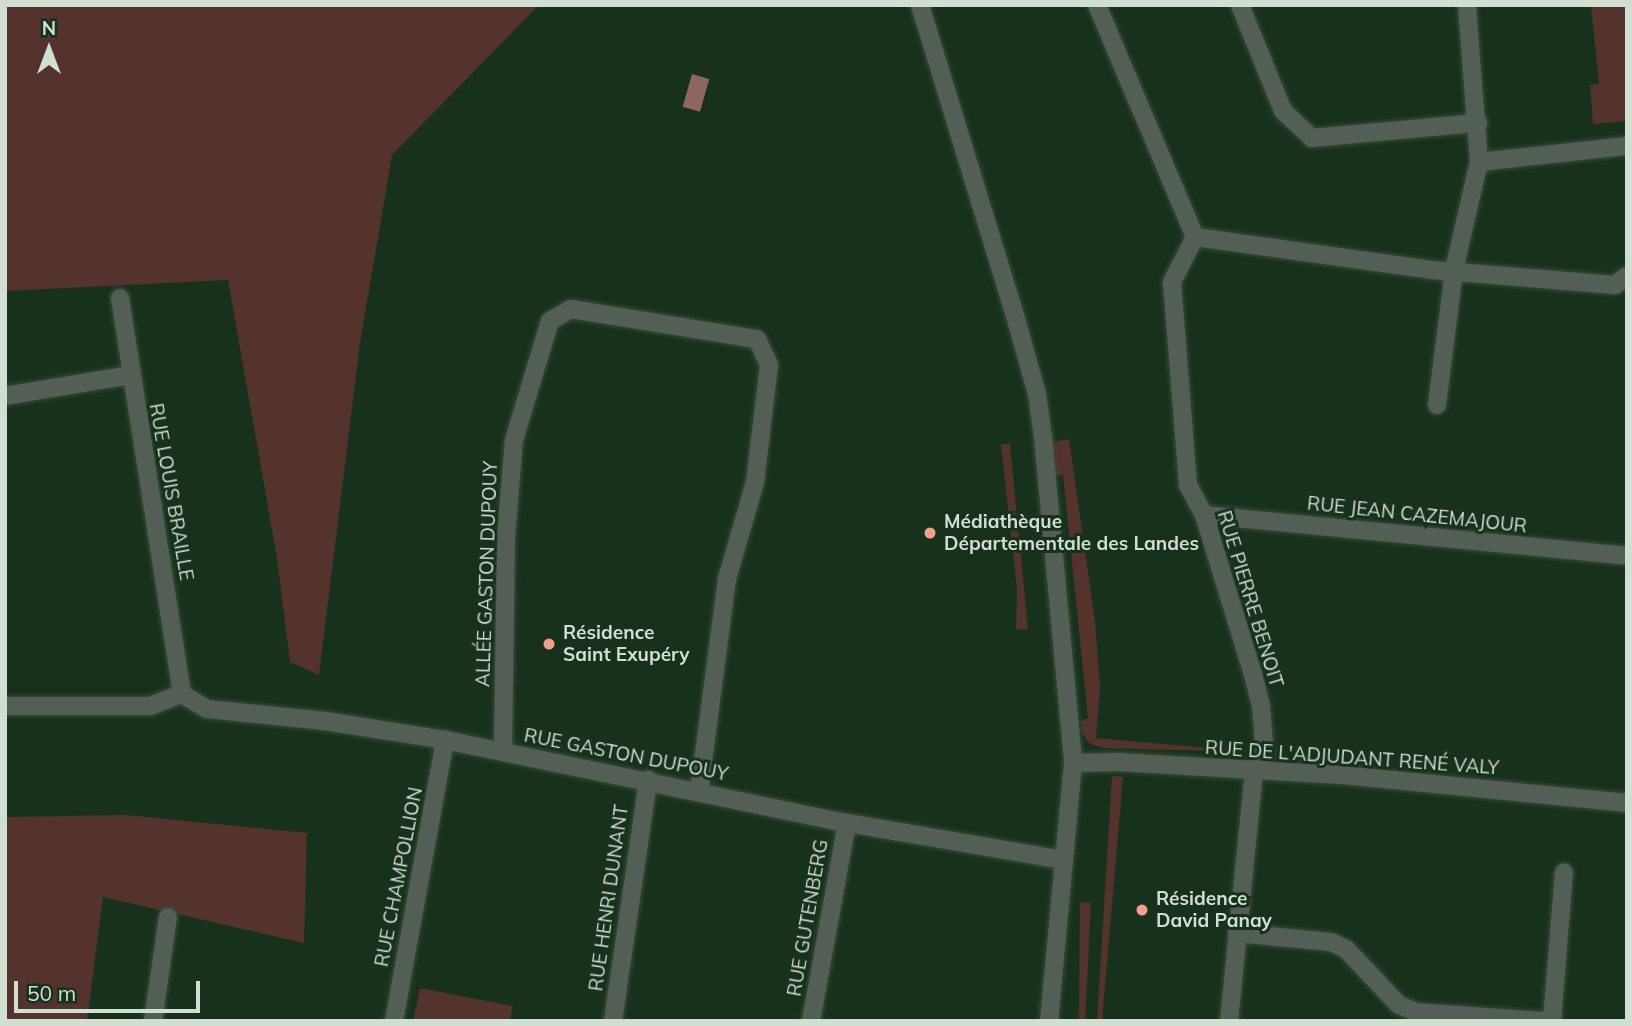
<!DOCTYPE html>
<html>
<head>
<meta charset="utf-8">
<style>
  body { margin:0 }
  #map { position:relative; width:1632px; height:1026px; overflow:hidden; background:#17311d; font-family:Mulish,sans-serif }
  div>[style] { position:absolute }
  .green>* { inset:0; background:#54332f }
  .water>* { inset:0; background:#8f665f; transform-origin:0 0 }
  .roads { filter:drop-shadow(0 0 2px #354d3a) drop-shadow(0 0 2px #354d3a) }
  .minor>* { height:18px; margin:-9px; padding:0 9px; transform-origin:9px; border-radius:9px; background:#535f54 }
  .dots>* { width:19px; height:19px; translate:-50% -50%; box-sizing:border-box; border:4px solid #17311d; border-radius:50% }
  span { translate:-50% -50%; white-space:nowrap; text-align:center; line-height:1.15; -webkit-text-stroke:6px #17311d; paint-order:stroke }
  .street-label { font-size:19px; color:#d0dfd2 }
  .poi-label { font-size:19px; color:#d0dfd2; font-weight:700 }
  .left { translate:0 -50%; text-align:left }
  .frame { position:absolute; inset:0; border:7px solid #d0dfd2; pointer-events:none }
  .north { position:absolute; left:14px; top:14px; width:70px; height:70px; -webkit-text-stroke:5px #17311d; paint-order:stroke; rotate:0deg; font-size:19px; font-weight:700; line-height:28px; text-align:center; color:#d0dfd2 }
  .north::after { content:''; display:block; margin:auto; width:24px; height:32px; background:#d0dfd2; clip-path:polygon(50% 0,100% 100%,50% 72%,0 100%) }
  .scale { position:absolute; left:14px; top:981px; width:186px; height:32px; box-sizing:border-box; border:4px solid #d0dfd2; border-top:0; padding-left:9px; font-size:21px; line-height:24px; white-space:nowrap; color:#d0dfd2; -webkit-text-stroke:5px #17311d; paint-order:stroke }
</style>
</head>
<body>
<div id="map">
  <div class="green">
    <i style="clip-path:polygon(5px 5px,539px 5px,392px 155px,360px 343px,319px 675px,290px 662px,277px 558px,228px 280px,5px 291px)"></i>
    <i style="clip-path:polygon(1591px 5px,1627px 5px,1627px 121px,1593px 124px,1590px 85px,1599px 84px)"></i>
    <i style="clip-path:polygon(1069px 439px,1095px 621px,1100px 687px,1096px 738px,1253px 752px,1103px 748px,1089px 743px,1082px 732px,1081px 721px,1088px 718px,1063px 475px,1051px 476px,1048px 443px)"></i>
    <i style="clip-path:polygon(1001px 444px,1010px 444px,1028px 630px,1016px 629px,1017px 589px)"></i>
    <i style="clip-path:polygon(1112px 776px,1123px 777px,1102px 1021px,1097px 1021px)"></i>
    <i style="clip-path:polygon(126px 815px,307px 833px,304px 943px,103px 897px,87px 1021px,5px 1021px,5px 817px)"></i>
    <i style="clip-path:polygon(1080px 902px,1091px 903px,1085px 1021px,1079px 1021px)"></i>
    <i style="clip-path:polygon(420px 988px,513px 1006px,510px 1019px,520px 1021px,413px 1021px)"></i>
  </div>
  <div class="water">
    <i style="left:692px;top:74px;width:18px;height:34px;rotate:16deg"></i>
  </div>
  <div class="roads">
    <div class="minor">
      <i style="left:920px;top:5px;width:314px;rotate:73deg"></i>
      <i style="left:1012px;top:305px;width:92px;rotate:74.3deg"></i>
      <i style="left:1037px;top:394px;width:43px;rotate:82.1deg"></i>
      <i style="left:1043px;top:437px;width:327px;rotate:84.7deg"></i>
      <i style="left:1073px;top:763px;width:259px;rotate:95.3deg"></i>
      <i style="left:1097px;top:5px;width:252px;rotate:67.1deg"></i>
      <i style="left:1240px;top:5px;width:114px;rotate:67.9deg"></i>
      <i style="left:1283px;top:111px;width:40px;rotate:43deg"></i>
      <i style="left:1312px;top:138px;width:167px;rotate:-5.2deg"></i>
      <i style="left:1479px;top:162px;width:149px;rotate:-6.2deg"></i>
      <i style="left:1195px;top:237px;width:51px;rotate:117.1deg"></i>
      <i style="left:1172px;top:282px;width:204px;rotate:85.5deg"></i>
      <i style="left:1188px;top:485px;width:34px;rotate:62deg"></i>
      <i style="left:1204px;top:515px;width:166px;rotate:72.9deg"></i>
      <i style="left:1253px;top:674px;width:33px;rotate:76deg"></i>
      <i style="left:1261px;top:706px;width:48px;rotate:85.2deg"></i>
      <i style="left:1265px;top:754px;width:20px;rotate:123deg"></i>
      <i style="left:1254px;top:771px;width:251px;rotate:95.7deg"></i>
      <i style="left:1195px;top:237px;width:239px;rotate:7.9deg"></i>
      <i style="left:1432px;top:270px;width:184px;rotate:4.7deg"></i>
      <i style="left:1615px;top:285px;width:15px;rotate:-37deg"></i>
      <i style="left:120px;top:298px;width:401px;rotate:81.1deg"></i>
      <i style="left:5px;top:396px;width:127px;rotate:-9.5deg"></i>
      <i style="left:1437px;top:405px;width:136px;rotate:-82.8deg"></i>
      <i style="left:1454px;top:270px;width:111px;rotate:-77deg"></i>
      <i style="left:1479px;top:162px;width:157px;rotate:-94.4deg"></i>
      <i style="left:1204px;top:515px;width:425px;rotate:5.5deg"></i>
      <i style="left:182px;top:694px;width:29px;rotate:31deg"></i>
      <i style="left:207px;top:709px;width:119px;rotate:5.8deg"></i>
      <i style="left:325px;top:721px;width:121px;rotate:9deg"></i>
      <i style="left:445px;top:740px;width:410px;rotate:11.7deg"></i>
      <i style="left:847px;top:823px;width:220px;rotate:9.7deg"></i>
      <i style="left:5px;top:706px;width:145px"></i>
      <i style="left:150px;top:706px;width:34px;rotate:-21deg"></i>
      <i style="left:503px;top:752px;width:215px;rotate:-89.2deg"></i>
      <i style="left:506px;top:537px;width:97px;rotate:-85.3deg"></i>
      <i style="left:514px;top:440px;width:124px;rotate:-73.2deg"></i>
      <i style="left:550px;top:321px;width:24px;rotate:-30deg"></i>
      <i style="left:571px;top:309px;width:188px;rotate:9.2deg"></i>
      <i style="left:757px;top:339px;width:29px;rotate:65deg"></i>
      <i style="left:769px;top:365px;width:118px;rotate:96.8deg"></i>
      <i style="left:755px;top:482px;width:101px;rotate:106.1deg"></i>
      <i style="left:727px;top:579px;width:214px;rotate:97.5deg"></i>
      <i style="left:1073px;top:763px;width:45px;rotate:-1.3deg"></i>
      <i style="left:1118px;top:762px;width:224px;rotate:3.3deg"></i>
      <i style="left:1342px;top:775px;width:286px;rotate:5.6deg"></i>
      <i style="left:1237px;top:933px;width:94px;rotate:5.5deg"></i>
      <i style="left:1331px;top:942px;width:17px;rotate:25deg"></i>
      <i style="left:1346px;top:949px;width:77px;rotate:46.6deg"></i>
      <i style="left:1399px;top:1005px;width:18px;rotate:22deg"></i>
      <i style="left:1416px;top:1012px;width:127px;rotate:4.1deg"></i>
      <i style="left:153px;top:1021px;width:105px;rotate:-81.8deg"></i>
      <i style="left:394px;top:1021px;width:286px;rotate:-79.7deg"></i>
      <i style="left:613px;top:1021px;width:244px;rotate:-81.7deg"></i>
      <i style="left:811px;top:1021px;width:201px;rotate:-79.7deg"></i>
      <i style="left:1552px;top:1021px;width:149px;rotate:-85.4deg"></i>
    </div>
  </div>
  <div class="dots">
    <i style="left:930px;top:533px;background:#f59d8f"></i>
    <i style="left:549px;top:644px;background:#f59d8f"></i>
    <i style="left:1142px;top:910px;background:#f59d8f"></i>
  </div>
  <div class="street-label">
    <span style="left:171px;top:492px;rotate:80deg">RUE LOUIS BRAILLE</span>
    <span style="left:1417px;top:515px;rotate:6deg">RUE JEAN CAZEMAJOUR</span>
    <span style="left:487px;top:574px;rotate:-88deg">ALLÉE GASTON DUPOUY</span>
    <span style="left:1250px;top:599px;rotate:73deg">RUE PIERRE BENOIT</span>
    <span style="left:626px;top:755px;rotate:11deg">RUE GASTON DUPOUY</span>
    <span style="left:1352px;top:758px;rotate:4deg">RUE DE L'ADJUDANT RENÉ VALY</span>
    <span style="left:399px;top:877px;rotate:-79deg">RUE CHAMPOLLION</span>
    <span style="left:609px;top:898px;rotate:-82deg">RUE HENRI DUNANT</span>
    <span style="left:808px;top:918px;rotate:-80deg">RUE GUTENBERG</span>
  </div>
  <div class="poi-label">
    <span class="left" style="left:944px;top:533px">Médiathèque<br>Départementale des Landes</span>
    <span class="left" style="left:563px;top:644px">Résidence<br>Saint Exupéry</span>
    <span class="left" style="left:1156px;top:910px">Résidence<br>David Panay</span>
  </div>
  <div class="frame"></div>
  <div class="north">N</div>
  <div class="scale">50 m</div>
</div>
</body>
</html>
